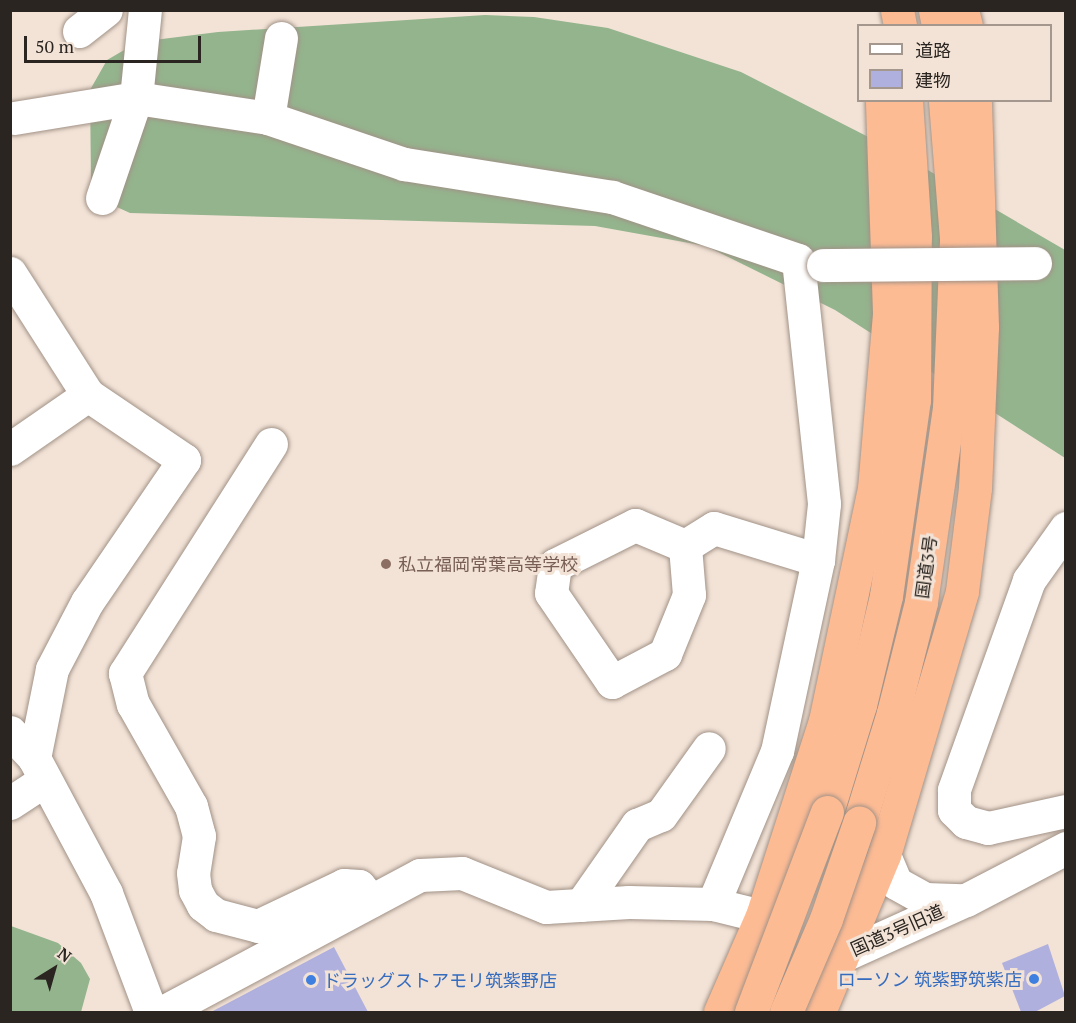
<!DOCTYPE html>
<html>
<head>
<meta charset="utf-8">
<style>
  body { margin:0 }
  #map { position:relative; width:1076px; height:1023px; overflow:hidden; background:#f3e3d7; font-family:"PT Serif","Noto Sans JP",serif }
  div>[style] { position:absolute }
  .forest>* { inset:0; background:#94b48d }
  .building>* { inset:0; background:#b0b0de }
  .roads { filter:drop-shadow(0 0 2px #a19287) drop-shadow(0 0 2px #a19287) }
  .minor>* { height:33px; margin:-16.5px; padding:0 16.5px; transform-origin:16.5px; border-radius:16.5px; background:#fff }
  .highway>* { height:33px; margin:-16.5px; padding:0 16.5px; transform-origin:16.5px; border-radius:16.5px; background:#fdbb94 }
  .bridges { filter:drop-shadow(0 0 2px #a19287) drop-shadow(0 0 2px #a19287) }
  .minor-bridge>* { height:33px; margin:-16.5px; padding:0 16.5px; transform-origin:16.5px; border-radius:16.5px; background:#fff }
  .highway-bridge>* { height:33px; margin:-16.5px; padding:0 16.5px; transform-origin:16.5px; border-radius:16.5px; background:#fdbb94 }
  .dots>* { width:16px; height:16px; translate:-50% -50%; box-sizing:border-box; border:3px solid #f3e3d7; border-radius:50% }
  span { translate:-50% -50%; white-space:nowrap; text-align:center; line-height:1.15; -webkit-text-stroke:6px #f3e3d7; paint-order:stroke }
  .education-label { font-size:18px; color:#785e54 }
  .left { translate:0 -50%; text-align:left }
  .street-label { font-size:18px; color:#2a2520 }
  .shop-label { font-size:18px; color:#366cbe }
  .right { translate:-100% -50%; text-align:right }
  .frame { position:absolute; inset:0; border:12px solid #2a2520; pointer-events:none }
  .legend { position:absolute; left:857px; top:24px; width:195px; height:78px; box-sizing:border-box; background:#f3e3d7; border:2px solid #a3978e; margin:0; padding:8px 10px; list-style:none; font-size:18px; color:#2a2520 }
  .legend li { display:flex; align-items:center; gap:12px; height:30px }
  .legend b { width:30px; border:2px solid #a3978e }
  .north { position:absolute; left:24px; top:939px; width:60px; height:60px; -webkit-text-stroke:4px #f3e3d7; paint-order:stroke; rotate:37deg; font-size:16px; font-weight:700; line-height:24px; text-align:center; color:#2a2520 }
  .north::after { content:''; display:block; margin:auto; width:21px; height:27px; background:#2a2520; clip-path:polygon(50% 0,100% 100%,50% 72%,0 100%) }
  .scale { position:absolute; left:24px; top:36px; width:177px; height:27px; box-sizing:border-box; border:3px solid #2a2520; border-top:0; padding-left:8px; font-size:18px; line-height:21px; white-space:nowrap; color:#2a2520; -webkit-text-stroke:4px #f3e3d7; paint-order:stroke }
</style>
</head>
<body>
<div id="map">
  <div class="forest">
    <i style="clip-path:polygon(485px 15px,534px 17px,608px 28px,741px 72px,890px 148px,1065px 250px,1065px 458px,835px 310px,706px 246px,595px 226px,130px 213px,108px 203px,91px 183px,90px 90px,107px 60px,138px 42px,218px 32px)"></i>
    <i style="clip-path:polygon(11px 926px,58px 943px,81px 963px,90px 979px,81px 1012px,11px 1012px)"></i>
  </div>
  <div class="building">
    <i style="clip-path:polygon(1048px 944px,1065px 996px,1035px 1012px,1021px 1012px,1002px 963px)"></i>
    <i style="clip-path:polygon(334px 947px,368px 1012px,211px 1012px)"></i>
  </div>
  <div class="roads">
    <div class="minor">
      <i style="left:79px;top:31px;width:34px;rotate:-38deg"></i>
      <i style="left:281px;top:38px;width:81px;rotate:99.2deg"></i>
      <i style="left:268px;top:118px;width:144px;rotate:18.7deg"></i>
      <i style="left:404px;top:164px;width:211px;rotate:9deg"></i>
      <i style="left:612px;top:197px;width:196px;rotate:18.7deg"></i>
      <i style="left:798px;top:260px;width:245px;rotate:83.9deg"></i>
      <i style="left:824px;top:504px;width:56px;rotate:96.1deg"></i>
      <i style="left:14px;top:118px;width:124px;rotate:-9.3deg"></i>
      <i style="left:136px;top:98px;width:88px;rotate:-84.2deg"></i>
      <i style="left:102px;top:198px;width:106px;rotate:-71.2deg"></i>
      <i style="left:136px;top:98px;width:134px;rotate:8.6deg"></i>
      <i style="left:10px;top:273px;width:145px;rotate:57.4deg"></i>
      <i style="left:88px;top:395px;width:116px;rotate:34.1deg"></i>
      <i style="left:184px;top:460px;width:172px;rotate:124.3deg"></i>
      <i style="left:87px;top:602px;width:76px;rotate:117.6deg"></i>
      <i style="left:52px;top:669px;width:91px;rotate:101.4deg"></i>
      <i style="left:271px;top:444px;width:272px;rotate:122.5deg"></i>
      <i style="left:125px;top:673px;width:32px;rotate:76deg"></i>
      <i style="left:133px;top:704px;width:117px;rotate:60.4deg"></i>
      <i style="left:191px;top:806px;width:31px;rotate:75deg"></i>
      <i style="left:199px;top:836px;width:37px;rotate:99deg"></i>
      <i style="left:193px;top:873px;width:17px;rotate:83deg"></i>
      <i style="left:195px;top:890px;width:17px;rotate:62deg"></i>
      <i style="left:203px;top:905px;width:16px;rotate:38deg"></i>
      <i style="left:216px;top:915px;width:43px;rotate:14.7deg"></i>
      <i style="left:258px;top:926px;width:95px;rotate:-25.5deg"></i>
      <i style="left:344px;top:885px;width:15px;rotate:4deg"></i>
      <i style="left:359px;top:886px;width:19px;rotate:51deg"></i>
      <i style="left:10px;top:449px;width:95px;rotate:-34.7deg"></i>
      <i style="left:1066px;top:528px;width:64px;rotate:125.4deg"></i>
      <i style="left:1029px;top:580px;width:223px;rotate:109.7deg"></i>
      <i style="left:954px;top:790px;width:20px;rotate:90deg"></i>
      <i style="left:954px;top:810px;width:17px;rotate:45deg"></i>
      <i style="left:966px;top:822px;width:23px;rotate:15deg"></i>
      <i style="left:988px;top:828px;width:80px;rotate:-12.3deg"></i>
      <i style="left:685px;top:546px;width:54px;rotate:-157.2deg"></i>
      <i style="left:635px;top:525px;width:89px;rotate:153.4deg"></i>
      <i style="left:555px;top:565px;width:28px;rotate:98deg"></i>
      <i style="left:551px;top:593px;width:108px;rotate:55.6deg"></i>
      <i style="left:612px;top:682px;width:60px;rotate:-27.8deg"></i>
      <i style="left:665px;top:654px;width:64px;rotate:-67.9deg"></i>
      <i style="left:689px;top:595px;width:49px;rotate:-94.7deg"></i>
      <i style="left:685px;top:546px;width:34px;rotate:-32deg"></i>
      <i style="left:714px;top:528px;width:109px;rotate:17.1deg"></i>
      <i style="left:818px;top:560px;width:195px;rotate:102.1deg"></i>
      <i style="left:777px;top:751px;width:166px;rotate:112.7deg"></i>
      <i style="left:10px;top:732px;width:35px;rotate:47deg"></i>
      <i style="left:34px;top:758px;width:153px;rotate:61.9deg"></i>
      <i style="left:106px;top:893px;width:127px;rotate:69.3deg"></i>
      <i style="left:10px;top:803px;width:42px;rotate:-33.3deg"></i>
      <i style="left:884px;top:855px;width:30px;rotate:67deg"></i>
      <i style="left:896px;top:883px;width:33px;rotate:29deg"></i>
      <i style="left:925px;top:899px;width:37px;rotate:2deg"></i>
      <i style="left:581px;top:905px;width:98px;rotate:-55deg"></i>
      <i style="left:637px;top:825px;width:26px;rotate:-23deg"></i>
      <i style="left:661px;top:815px;width:82px;rotate:-54.4deg"></i>
      <i style="left:824px;top:964px;width:156px;rotate:-24.3deg"></i>
      <i style="left:966px;top:900px;width:113px;rotate:-27.5deg"></i>
      <i style="left:163px;top:1012px;width:291px;rotate:-28.1deg"></i>
      <i style="left:420px;top:875px;width:42px;rotate:-2.7deg"></i>
      <i style="left:462px;top:873px;width:91px;rotate:22deg"></i>
      <i style="left:546px;top:907px;width:83px;rotate:-3.4deg"></i>
      <i style="left:629px;top:902px;width:84px;rotate:1.4deg"></i>
      <i style="left:713px;top:904px;width:50px;rotate:13.8deg"></i>
    </div>
    <div class="highway">
      <i style="left:897px;top:10px;width:16px;rotate:79deg"></i>
      <i style="left:935px;top:10px;width:16px;rotate:79deg"></i>
      <i style="left:962px;top:10px;width:16px;rotate:76deg"></i>
      <i style="left:827px;top:812px;width:112px;rotate:-72.9deg"></i>
      <i style="left:860px;top:705px;width:112px;rotate:-76.6deg"></i>
      <i style="left:886px;top:596px;width:198px;rotate:-81.9deg"></i>
      <i style="left:914px;top:400px;width:164px;rotate:-89.7deg"></i>
      <i style="left:915px;top:236px;width:136px;rotate:-93.8deg"></i>
      <i style="left:859px;top:823px;width:115px;rotate:-72.8deg"></i>
      <i style="left:893px;top:713px;width:114px;rotate:-75.8deg"></i>
      <i style="left:921px;top:602px;width:196px;rotate:-81.8deg"></i>
      <i style="left:949px;top:408px;width:170px;rotate:-87.6deg"></i>
      <i style="left:956px;top:238px;width:138px;rotate:-94.6deg"></i>
      <i style="left:720px;top:1012px;width:105px;rotate:-66.4deg"></i>
      <i style="left:762px;top:916px;width:205px;rotate:-72.1deg"></i>
      <i style="left:825px;top:721px;width:237px;rotate:-78.1deg"></i>
      <i style="left:874px;top:489px;width:177px;rotate:-85.1deg"></i>
      <i style="left:889px;top:313px;width:213px;rotate:-91.9deg"></i>
      <i style="left:819px;top:1012px;width:170px;rotate:-67.5deg"></i>
      <i style="left:884px;top:855px;width:275px;rotate:-73.5deg"></i>
      <i style="left:962px;top:591px;width:104px;rotate:-82.8deg"></i>
      <i style="left:975px;top:488px;width:161px;rotate:-87.5deg"></i>
      <i style="left:982px;top:327px;width:227px;rotate:-91.8deg"></i>
    </div>
  </div>
  <div class="bridges">
    <div class="minor-bridge">
      <i style="left:823px;top:265px;width:212px;rotate:-0.5deg"></i>
    </div>
    <div class="highway-bridge">
      <i style="left:751px;top:1012px;width:214px;rotate:-69.2deg"></i>
      <i style="left:786px;top:1012px;width:101px;rotate:-66.7deg"></i>
      <i style="left:826px;top:919px;width:102px;rotate:-71deg"></i>
    </div>
  </div>
  <div class="dots">
    <i style="left:386px;top:564px;background:#8d6e63"></i>
    <i style="left:1034px;top:979px;background:#3f7fe0"></i>
    <i style="left:311px;top:980px;background:#3f7fe0"></i>
  </div>
  <div class="education-label">
    <span class="left" style="left:398px;top:564px">私立福岡常葉高等学校</span>
  </div>
  <div class="street-label">
    <span style="left:926px;top:567px;rotate:-82deg">国道3号</span>
    <span style="left:897px;top:930px;rotate:-24deg">国道3号旧道</span>
  </div>
  <div class="shop-label">
    <span class="right" style="left:1022px;top:979px">ローソン 筑紫野筑紫店</span>
    <span class="left" style="left:323px;top:980px">ドラッグストアモリ筑紫野店</span>
  </div>
  <div class="frame"></div>
  <ul class="legend">
  <li><b style="height:8px;background:#fff"></b>道路</li>
  <li><b style="height:16px;background:#b0b0de"></b>建物</li>
  </ul>
  <div class="north">N</div>
  <div class="scale">50 m</div>
</div>
</body>
</html>
